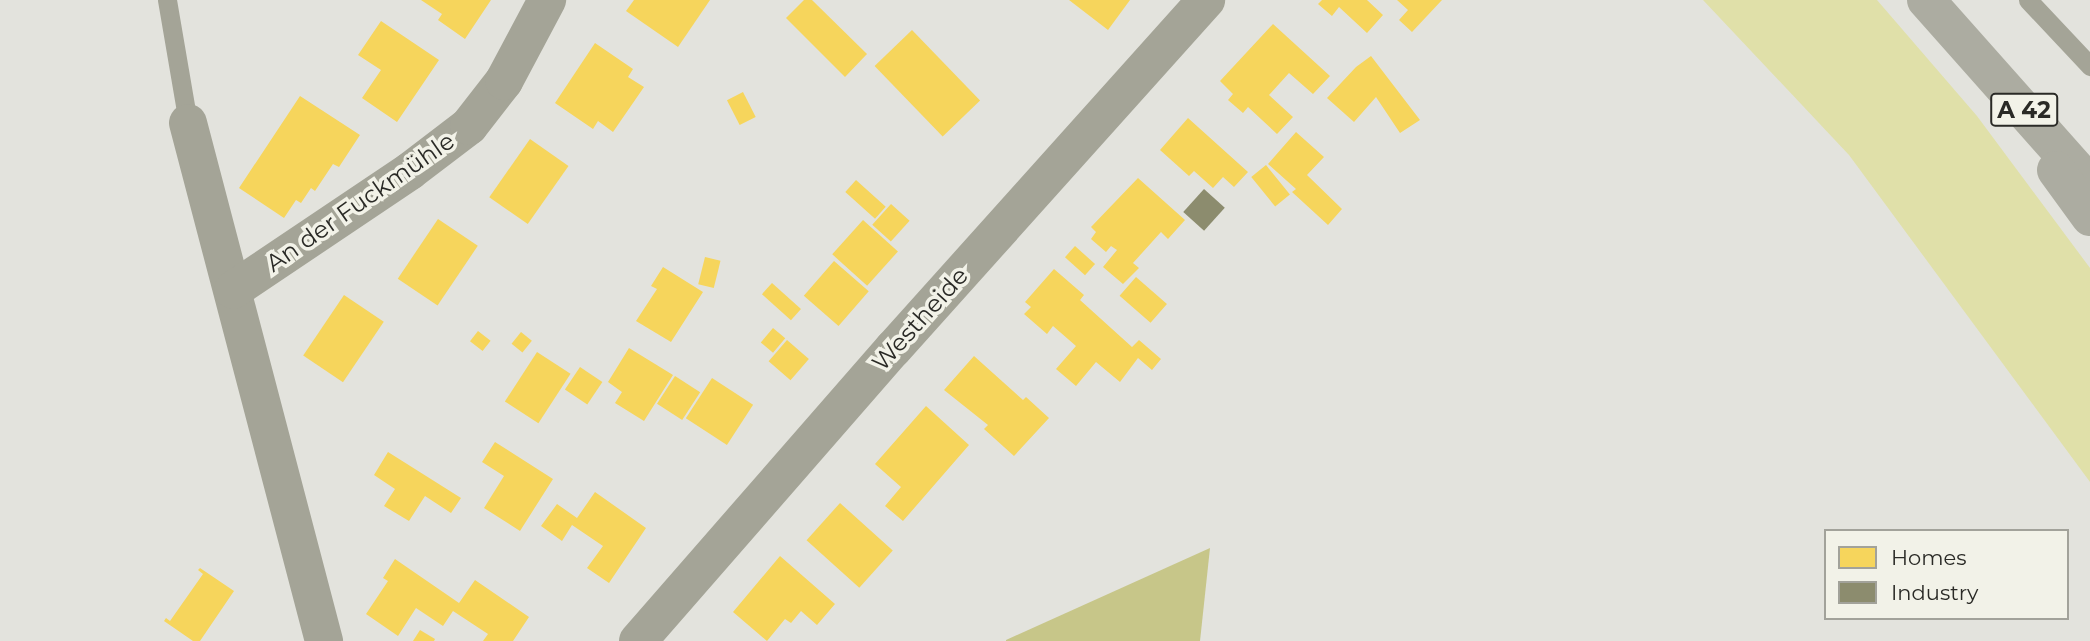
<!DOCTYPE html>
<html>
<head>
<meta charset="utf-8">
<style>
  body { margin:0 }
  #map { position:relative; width:2090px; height:641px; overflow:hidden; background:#e3e3dd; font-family:Montserrat,sans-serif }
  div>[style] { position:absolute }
  .green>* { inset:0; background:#e0e0a9 }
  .forest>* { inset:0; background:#c7c689 }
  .homes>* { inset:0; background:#f6d55c; transform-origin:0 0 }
  .industry>* { inset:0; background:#8c8c6e; transform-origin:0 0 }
  .service>* { height:19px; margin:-9.5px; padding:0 9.5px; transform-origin:9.5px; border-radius:9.5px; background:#a4a497 }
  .minor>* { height:38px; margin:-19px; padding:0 19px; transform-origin:19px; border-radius:19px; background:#a4a497 }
  .motorway>* { height:38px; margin:-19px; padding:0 19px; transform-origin:19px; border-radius:19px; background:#acaca1 }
  span { translate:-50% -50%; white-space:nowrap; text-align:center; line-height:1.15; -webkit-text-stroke:7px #f2f2e8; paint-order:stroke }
  .shield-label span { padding:2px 5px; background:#f2f2e8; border:2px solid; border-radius:5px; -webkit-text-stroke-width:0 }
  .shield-label { font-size:23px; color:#2a2a26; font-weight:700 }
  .street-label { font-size:24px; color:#2a2a26 }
  .legend { position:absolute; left:1824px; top:529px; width:245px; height:91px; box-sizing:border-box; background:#f2f2e8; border:2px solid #a2a29a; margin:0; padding:9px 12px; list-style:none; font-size:21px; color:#2a2a26 }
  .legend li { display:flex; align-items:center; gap:14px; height:35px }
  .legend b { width:35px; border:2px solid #a2a29a }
</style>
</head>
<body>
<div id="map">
  <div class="green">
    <i style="clip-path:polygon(1703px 0,1877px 0,1977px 116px,2090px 268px,2090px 482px,1849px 155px)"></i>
  </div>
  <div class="forest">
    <i style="clip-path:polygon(1210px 548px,1200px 641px,1006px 641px,1006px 640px)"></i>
  </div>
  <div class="homes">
    <i style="clip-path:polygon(421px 0,491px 0,465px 39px,438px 20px,442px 14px)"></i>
    <i style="clip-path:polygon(634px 0,710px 0,678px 47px,626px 11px)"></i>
    <i style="clip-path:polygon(804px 0,812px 0,867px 54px,845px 77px,786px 18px)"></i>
    <i style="clip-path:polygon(1069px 0,1130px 0,1108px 30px)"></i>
    <i style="clip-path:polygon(1322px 0,1367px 0,1383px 15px,1367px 33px,1339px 7px,1332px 16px,1318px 4px)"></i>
    <i style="clip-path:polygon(1397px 0,1442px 0,1412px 32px,1399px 20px,1408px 10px)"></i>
    <i style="clip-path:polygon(381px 21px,439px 60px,397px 122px,362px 98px,381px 70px,358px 55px)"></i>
    <i style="clip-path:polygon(1273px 24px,1330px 76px,1313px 94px,1289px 73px,1269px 95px,1293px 117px,1277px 134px,1248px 107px,1243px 113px,1228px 100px,1233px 94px,1220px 81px)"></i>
    <i style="left:912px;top:30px;width:98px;height:52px;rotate:46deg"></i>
    <i style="clip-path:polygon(595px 43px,633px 69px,628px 77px,644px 87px,613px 132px,598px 121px,593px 129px,555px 103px)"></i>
    <i style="clip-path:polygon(1371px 56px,1420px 120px,1400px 133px,1376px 97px,1354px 122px,1327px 98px,1356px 67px)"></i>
    <i style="left:743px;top:92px;width:28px;height:18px;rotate:63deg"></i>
    <i style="clip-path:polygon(300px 96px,360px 135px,339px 167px,333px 164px,315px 191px,311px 188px,301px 203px,296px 200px,284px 218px,239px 188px)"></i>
    <i style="clip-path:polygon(1188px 118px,1248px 172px,1234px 187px,1223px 177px,1213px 188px,1194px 171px,1189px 176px,1160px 150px)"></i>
    <i style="clip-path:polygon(1296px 132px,1324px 157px,1307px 175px,1342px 209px,1328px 225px,1292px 192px,1296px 189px,1268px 164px)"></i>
    <i style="left:530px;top:139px;width:47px;height:71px;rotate:35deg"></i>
    <i style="left:1266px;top:165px;width:38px;height:19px;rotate:51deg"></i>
    <i style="clip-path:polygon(1138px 178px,1185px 220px,1168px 239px,1161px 232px,1133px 263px,1139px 268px,1123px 284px,1103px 267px,1117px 250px,1111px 246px,1106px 252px,1091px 239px,1096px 232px,1091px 227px)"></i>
    <i style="left:856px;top:180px;width:40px;height:16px;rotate:42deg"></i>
    <i style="left:891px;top:204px;width:25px;height:28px;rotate:42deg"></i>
    <i style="left:438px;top:219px;width:48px;height:72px;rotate:34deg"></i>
    <i style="left:863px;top:220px;width:47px;height:46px;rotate:42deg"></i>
    <i style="left:1075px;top:246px;width:27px;height:15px;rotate:42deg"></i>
    <i style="left:705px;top:257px;width:16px;height:28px;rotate:14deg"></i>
    <i style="left:834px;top:261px;width:46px;height:46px;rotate:41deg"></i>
    <i style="clip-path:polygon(663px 267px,703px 292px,671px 342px,636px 321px,657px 289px,651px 286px)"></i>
    <i style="clip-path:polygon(1054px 269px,1084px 295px,1080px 300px,1132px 347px,1139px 340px,1161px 359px,1152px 370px,1138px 358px,1120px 382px,1096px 362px,1076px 386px,1056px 369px,1076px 346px,1053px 326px,1047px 334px,1024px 314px,1031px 307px,1025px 302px)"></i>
    <i style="left:1136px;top:277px;width:41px;height:25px;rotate:41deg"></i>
    <i style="left:772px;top:283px;width:39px;height:15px;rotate:42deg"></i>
    <i style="left:344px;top:295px;width:48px;height:73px;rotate:34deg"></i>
    <i style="left:773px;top:328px;width:16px;height:19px;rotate:40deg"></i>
    <i style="left:478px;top:331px;width:16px;height:13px;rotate:38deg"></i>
    <i style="left:521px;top:332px;width:14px;height:15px;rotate:39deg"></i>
    <i style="left:787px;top:340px;width:29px;height:28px;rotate:41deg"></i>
    <i style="clip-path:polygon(629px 348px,673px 375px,644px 421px,615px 403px,622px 392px,608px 382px)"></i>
    <i style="left:537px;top:352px;width:40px;height:59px;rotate:33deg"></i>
    <i style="clip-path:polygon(974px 356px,1023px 400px,1026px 397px,1049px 418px,1014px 456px,984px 429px,988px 425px,944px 390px)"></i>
    <i style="left:580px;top:367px;width:27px;height:27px;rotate:34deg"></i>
    <i style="left:675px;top:376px;width:30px;height:33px;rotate:33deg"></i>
    <i style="left:712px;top:378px;width:49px;height:48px;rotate:33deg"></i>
    <i style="clip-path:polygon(926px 406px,969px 445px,903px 521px,885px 506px,901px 487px,875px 464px)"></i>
    <i style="clip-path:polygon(495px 442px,553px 479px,520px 531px,484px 508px,504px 476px,482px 462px)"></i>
    <i style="clip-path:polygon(388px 452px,461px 498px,451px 513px,425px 496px,409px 521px,384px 506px,395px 489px,374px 475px)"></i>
    <i style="clip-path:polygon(595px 492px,646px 528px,609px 583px,587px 568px,603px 546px,572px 525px,562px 541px,541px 526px,557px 504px,577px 518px)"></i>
    <i style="left:840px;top:503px;width:71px;height:50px;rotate:42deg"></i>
    <i style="clip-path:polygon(780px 556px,835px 604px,817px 625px,801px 611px,791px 623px,785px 619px,767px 641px,733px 612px)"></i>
    <i style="clip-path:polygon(395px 559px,459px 603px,475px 580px,529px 617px,513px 641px,483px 641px,488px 634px,453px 611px,443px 626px,416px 608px,398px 636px,366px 614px,388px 581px,383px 578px)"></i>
    <i style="clip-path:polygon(200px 568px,234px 591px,200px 641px,193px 641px,164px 621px,166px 618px,170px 621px,203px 574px,198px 570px)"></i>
    <i style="clip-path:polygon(420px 630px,435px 639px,434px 641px,413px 641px)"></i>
  </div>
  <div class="industry">
    <i style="left:1204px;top:189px;width:28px;height:31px;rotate:42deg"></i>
  </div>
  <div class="service">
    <i style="left:167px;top:0;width:125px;rotate:80.3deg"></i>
    <i style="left:2028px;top:0;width:91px;rotate:46.8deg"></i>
  </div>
  <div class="minor">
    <i style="left:188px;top:123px;width:536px;rotate:75.29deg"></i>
    <i style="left:233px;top:290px;width:213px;rotate:-33.9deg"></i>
    <i style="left:410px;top:171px;width:74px;rotate:-37.3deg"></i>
    <i style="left:469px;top:126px;width:57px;rotate:-52.1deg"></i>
    <i style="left:504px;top:81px;width:92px;rotate:-62deg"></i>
    <i style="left:638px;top:641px;width:388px;rotate:-48.9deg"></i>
    <i style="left:893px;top:349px;width:469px;rotate:-48.1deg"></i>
  </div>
  <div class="motorway">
    <i style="left:1926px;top:0;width:247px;rotate:48.4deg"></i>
    <i style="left:2056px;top:170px;width:58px;rotate:54.1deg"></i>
  </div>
  <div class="shield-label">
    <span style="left:2024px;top:110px">A 42</span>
  </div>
  <div class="street-label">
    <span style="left:360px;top:202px;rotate:-35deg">An der Fuckmühle</span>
    <span style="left:920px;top:319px;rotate:-48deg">Westheide</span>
  </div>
  <ul class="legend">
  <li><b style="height:19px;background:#f6d55c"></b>Homes</li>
  <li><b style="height:19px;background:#8c8c6e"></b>Industry</li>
  </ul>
</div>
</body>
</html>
